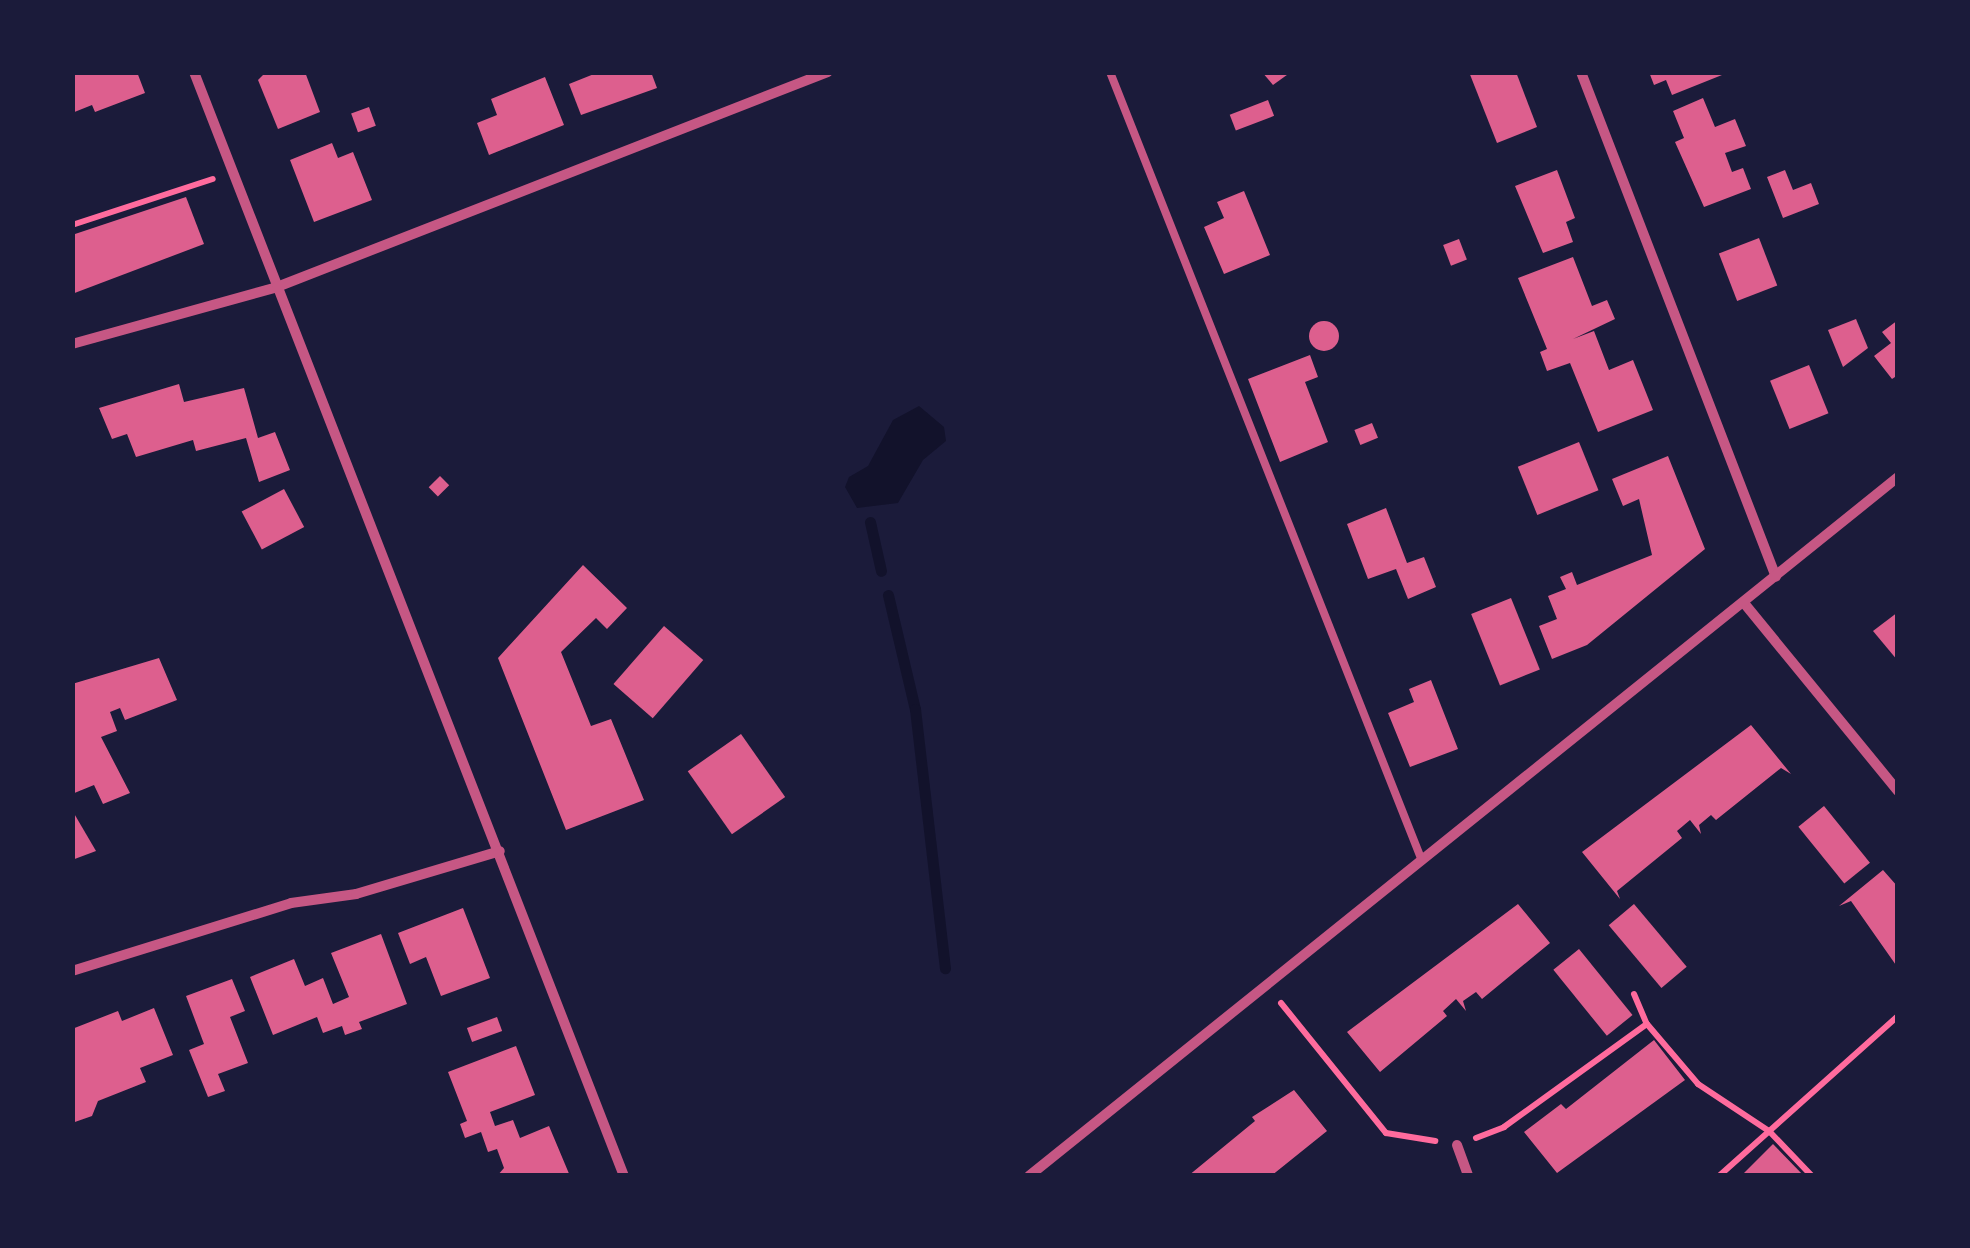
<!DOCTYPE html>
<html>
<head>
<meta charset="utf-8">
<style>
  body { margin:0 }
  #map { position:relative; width:1970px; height:1248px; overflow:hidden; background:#1b1b3a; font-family:Georgia,serif }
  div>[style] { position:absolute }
  .water>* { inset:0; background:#12122b }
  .stream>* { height:11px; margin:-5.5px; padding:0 5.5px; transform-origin:5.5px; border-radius:5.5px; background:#12122b }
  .building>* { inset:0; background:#dd5f8e; transform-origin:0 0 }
  .round { border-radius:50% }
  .path>* { height:6px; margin:-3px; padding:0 3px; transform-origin:3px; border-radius:3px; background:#ff6b9d }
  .service>* { height:8px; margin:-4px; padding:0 4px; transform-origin:4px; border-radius:4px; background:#c65784 }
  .minor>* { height:10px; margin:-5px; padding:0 5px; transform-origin:5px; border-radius:5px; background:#c65784 }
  span { translate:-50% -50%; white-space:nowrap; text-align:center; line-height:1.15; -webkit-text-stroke:9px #1b1b3a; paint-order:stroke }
  .frame { position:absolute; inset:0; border:75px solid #1b1b3a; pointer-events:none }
</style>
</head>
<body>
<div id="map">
  <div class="water">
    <i style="clip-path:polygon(919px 406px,944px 427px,946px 441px,923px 460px,898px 503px,857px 508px,845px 487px,849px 477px,868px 466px,893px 420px)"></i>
  </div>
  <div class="stream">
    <i style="left:870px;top:522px;width:50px;rotate:77.3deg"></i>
    <i style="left:888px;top:595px;width:117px;rotate:76.7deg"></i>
    <i style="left:915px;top:709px;width:261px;rotate:83.4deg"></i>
  </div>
  <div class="building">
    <i style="clip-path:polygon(72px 72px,137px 72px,145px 93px,95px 112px,92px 105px,72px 113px)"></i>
    <i style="clip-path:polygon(266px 72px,305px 72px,320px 112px,278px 129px,258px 80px)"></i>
    <i style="clip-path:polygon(599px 72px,651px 72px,657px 88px,581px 115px,569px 84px)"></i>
    <i style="clip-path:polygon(1262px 72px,1291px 72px,1273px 85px)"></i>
    <i style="clip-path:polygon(1469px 72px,1516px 72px,1537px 127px,1497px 143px)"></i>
    <i style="clip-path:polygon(1649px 72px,1727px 72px,1727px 73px,1672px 95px,1666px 80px,1654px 85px)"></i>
    <i style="clip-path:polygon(545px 77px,564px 125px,489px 155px,477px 123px,497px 115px,491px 99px)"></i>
    <i style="clip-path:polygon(1703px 98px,1715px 127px,1735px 119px,1746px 146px,1725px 153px,1732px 172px,1743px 168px,1751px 189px,1704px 207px,1675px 142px,1684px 138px,1673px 111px)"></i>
    <i style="left:1268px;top:100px;width:17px;height:41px;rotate:69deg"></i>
    <i style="left:369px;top:107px;width:20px;height:19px;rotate:70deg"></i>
    <i style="clip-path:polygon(332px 143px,338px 158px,353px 152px,372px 200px,314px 222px,290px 160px)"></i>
    <i style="clip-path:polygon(1557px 170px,1575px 218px,1566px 222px,1573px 242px,1543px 253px,1515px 186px)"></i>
    <i style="clip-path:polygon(1785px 170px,1793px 190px,1811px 183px,1819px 204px,1783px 218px,1767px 177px)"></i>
    <i style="clip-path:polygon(1244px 191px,1270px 255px,1224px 274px,1204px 227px,1224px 218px,1217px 202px)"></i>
    <i style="clip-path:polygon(186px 197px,204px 244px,72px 294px,72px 235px)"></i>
    <i style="left:1759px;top:238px;width:51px;height:43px;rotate:69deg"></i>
    <i style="left:1459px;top:239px;width:22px;height:17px;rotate:69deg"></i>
    <i style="clip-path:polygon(1573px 257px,1592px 306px,1607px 300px,1615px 319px,1573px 339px,1594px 331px,1609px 370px,1633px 360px,1653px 410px,1598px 432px,1570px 363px,1547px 371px,1540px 352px,1547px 349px,1518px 278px)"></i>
    <i style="clip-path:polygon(1856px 319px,1868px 348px,1843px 367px,1828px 330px)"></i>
    <i style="clip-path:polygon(1898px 320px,1898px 375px,1892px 379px,1874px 356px,1891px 343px,1882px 332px)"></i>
    <i class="round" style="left:1309px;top:321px;width:30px;height:30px"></i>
    <i style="clip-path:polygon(1310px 355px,1318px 377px,1305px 382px,1328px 442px,1280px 462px,1248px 379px)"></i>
    <i style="left:1809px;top:365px;width:52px;height:42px;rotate:68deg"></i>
    <i style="clip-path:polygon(179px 384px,184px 402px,244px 388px,258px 438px,275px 432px,290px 470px,259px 482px,246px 438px,196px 451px,193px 440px,136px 457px,127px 434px,112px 439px,99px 408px)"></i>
    <i style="left:1372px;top:423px;width:16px;height:19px;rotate:68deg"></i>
    <i style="left:1579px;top:442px;width:52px;height:66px;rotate:68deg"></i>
    <i style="clip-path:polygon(1668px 456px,1705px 549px,1587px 645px,1552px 659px,1539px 626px,1557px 619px,1548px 596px,1566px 589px,1560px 577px,1572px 572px,1577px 585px,1652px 555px,1639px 499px,1623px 506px,1612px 479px)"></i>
    <i style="left:440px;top:476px;width:13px;height:16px;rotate:45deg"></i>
    <i style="left:284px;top:489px;width:43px;height:48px;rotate:62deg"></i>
    <i style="clip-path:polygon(1386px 508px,1407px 563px,1424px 557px,1436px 587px,1408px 599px,1396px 569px,1368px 579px,1347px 524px)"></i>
    <i style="clip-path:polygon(583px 565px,627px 608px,607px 629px,596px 618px,561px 652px,591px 726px,611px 719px,644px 800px,566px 830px,498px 658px)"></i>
    <i style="left:1511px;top:598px;width:77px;height:43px;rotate:68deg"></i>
    <i style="clip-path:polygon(1898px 612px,1898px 661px,1873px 631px)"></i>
    <i style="left:664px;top:626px;width:52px;height:77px;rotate:41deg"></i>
    <i style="clip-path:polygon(159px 658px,177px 700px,125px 720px,120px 708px,110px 712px,117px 731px,101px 737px,130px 793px,103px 804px,94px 785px,72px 794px,72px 684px)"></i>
    <i style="clip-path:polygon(1431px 680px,1458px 749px,1410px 767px,1388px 713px,1414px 702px,1409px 689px)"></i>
    <i style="clip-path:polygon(1751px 725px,1791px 774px,1781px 768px,1716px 820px,1711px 815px,1699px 825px,1701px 834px,1690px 820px,1677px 831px,1682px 838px,1617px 891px,1620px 899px,1582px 852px)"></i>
    <i style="left:741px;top:734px;width:77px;height:65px;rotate:55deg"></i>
    <i style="left:1824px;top:806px;width:73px;height:33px;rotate:51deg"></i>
    <i style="clip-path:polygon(72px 810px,96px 851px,72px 860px)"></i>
    <i style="clip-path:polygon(1883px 870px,1898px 887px,1898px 968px,1851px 901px,1839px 906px)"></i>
    <i style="clip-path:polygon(1518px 904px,1550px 943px,1482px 999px,1476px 992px,1463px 1001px,1466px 1011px,1456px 999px,1443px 1011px,1447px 1016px,1380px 1072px,1347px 1032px)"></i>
    <i style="left:1634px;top:904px;width:82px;height:33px;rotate:50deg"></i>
    <i style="clip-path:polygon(463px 908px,490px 978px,441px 996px,426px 957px,410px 964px,398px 933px)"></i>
    <i style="clip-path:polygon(381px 934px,407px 1004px,359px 1022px,362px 1029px,345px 1035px,342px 1026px,323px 1033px,317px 1017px,273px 1035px,250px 977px,294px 959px,305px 986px,323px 978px,333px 1004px,349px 997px,331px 953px)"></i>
    <i style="left:1579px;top:949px;width:85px;height:33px;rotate:51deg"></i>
    <i style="clip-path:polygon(232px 979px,245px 1011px,230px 1017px,248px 1063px,218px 1074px,225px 1091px,208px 1097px,189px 1050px,204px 1044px,186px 996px)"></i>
    <i style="clip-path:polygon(154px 1008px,173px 1055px,140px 1068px,146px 1082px,98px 1101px,92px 1116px,72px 1123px,72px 1029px,118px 1011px,122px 1021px)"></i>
    <i style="left:497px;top:1017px;width:15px;height:32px;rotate:70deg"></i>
    <i style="clip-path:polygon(1654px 1040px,1685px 1080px,1557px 1173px,1524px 1132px,1561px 1104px,1566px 1109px)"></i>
    <i style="clip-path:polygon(516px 1046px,535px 1095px,490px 1112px,495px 1126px,513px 1120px,520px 1138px,549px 1126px,570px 1176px,497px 1176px,504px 1168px,497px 1149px,488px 1152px,481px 1132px,465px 1138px,460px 1124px,467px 1121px,448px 1072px)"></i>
    <i style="clip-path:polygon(1294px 1090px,1327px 1131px,1271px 1176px,1188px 1176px,1255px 1121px,1252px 1117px)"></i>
    <i style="clip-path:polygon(1773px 1144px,1804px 1176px,1741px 1176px)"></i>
  </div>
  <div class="path">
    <i style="left:72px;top:225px;width:148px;rotate:-18.1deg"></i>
    <i style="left:1634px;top:994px;width:33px;rotate:67deg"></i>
    <i style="left:1647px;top:1024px;width:79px;rotate:49.6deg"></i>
    <i style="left:1698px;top:1084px;width:85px;rotate:33.5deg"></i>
    <i style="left:1769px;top:1131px;width:62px;rotate:46.3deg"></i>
    <i style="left:1281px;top:1003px;width:167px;rotate:51.1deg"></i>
    <i style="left:1386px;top:1133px;width:50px;rotate:9.3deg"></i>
    <i style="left:1476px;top:1138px;width:30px;rotate:-21deg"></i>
    <i style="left:1504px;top:1127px;width:176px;rotate:-35.8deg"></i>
    <i style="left:1719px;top:1176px;width:240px;rotate:-41.8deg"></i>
  </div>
  <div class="service">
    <i style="left:1110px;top:72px;width:848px;rotate:68.42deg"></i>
  </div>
  <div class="minor">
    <i style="left:194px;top:72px;width:1185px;rotate:68.72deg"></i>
    <i style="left:1581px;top:72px;width:541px;rotate:68.89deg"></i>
    <i style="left:72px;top:344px;width:213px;rotate:-15.5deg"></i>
    <i style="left:277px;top:287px;width:591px;rotate:-21.32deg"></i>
    <i style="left:1744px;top:603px;width:243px;rotate:50.7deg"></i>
    <i style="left:72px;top:971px;width:229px;rotate:-17.2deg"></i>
    <i style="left:291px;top:903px;width:66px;rotate:-7.9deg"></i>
    <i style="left:356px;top:894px;width:150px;rotate:-16.6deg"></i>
    <i style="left:1457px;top:1145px;width:33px;rotate:70deg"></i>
    <i style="left:1029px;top:1176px;width:1115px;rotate:-38.81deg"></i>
  </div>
  <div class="frame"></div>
</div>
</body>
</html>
